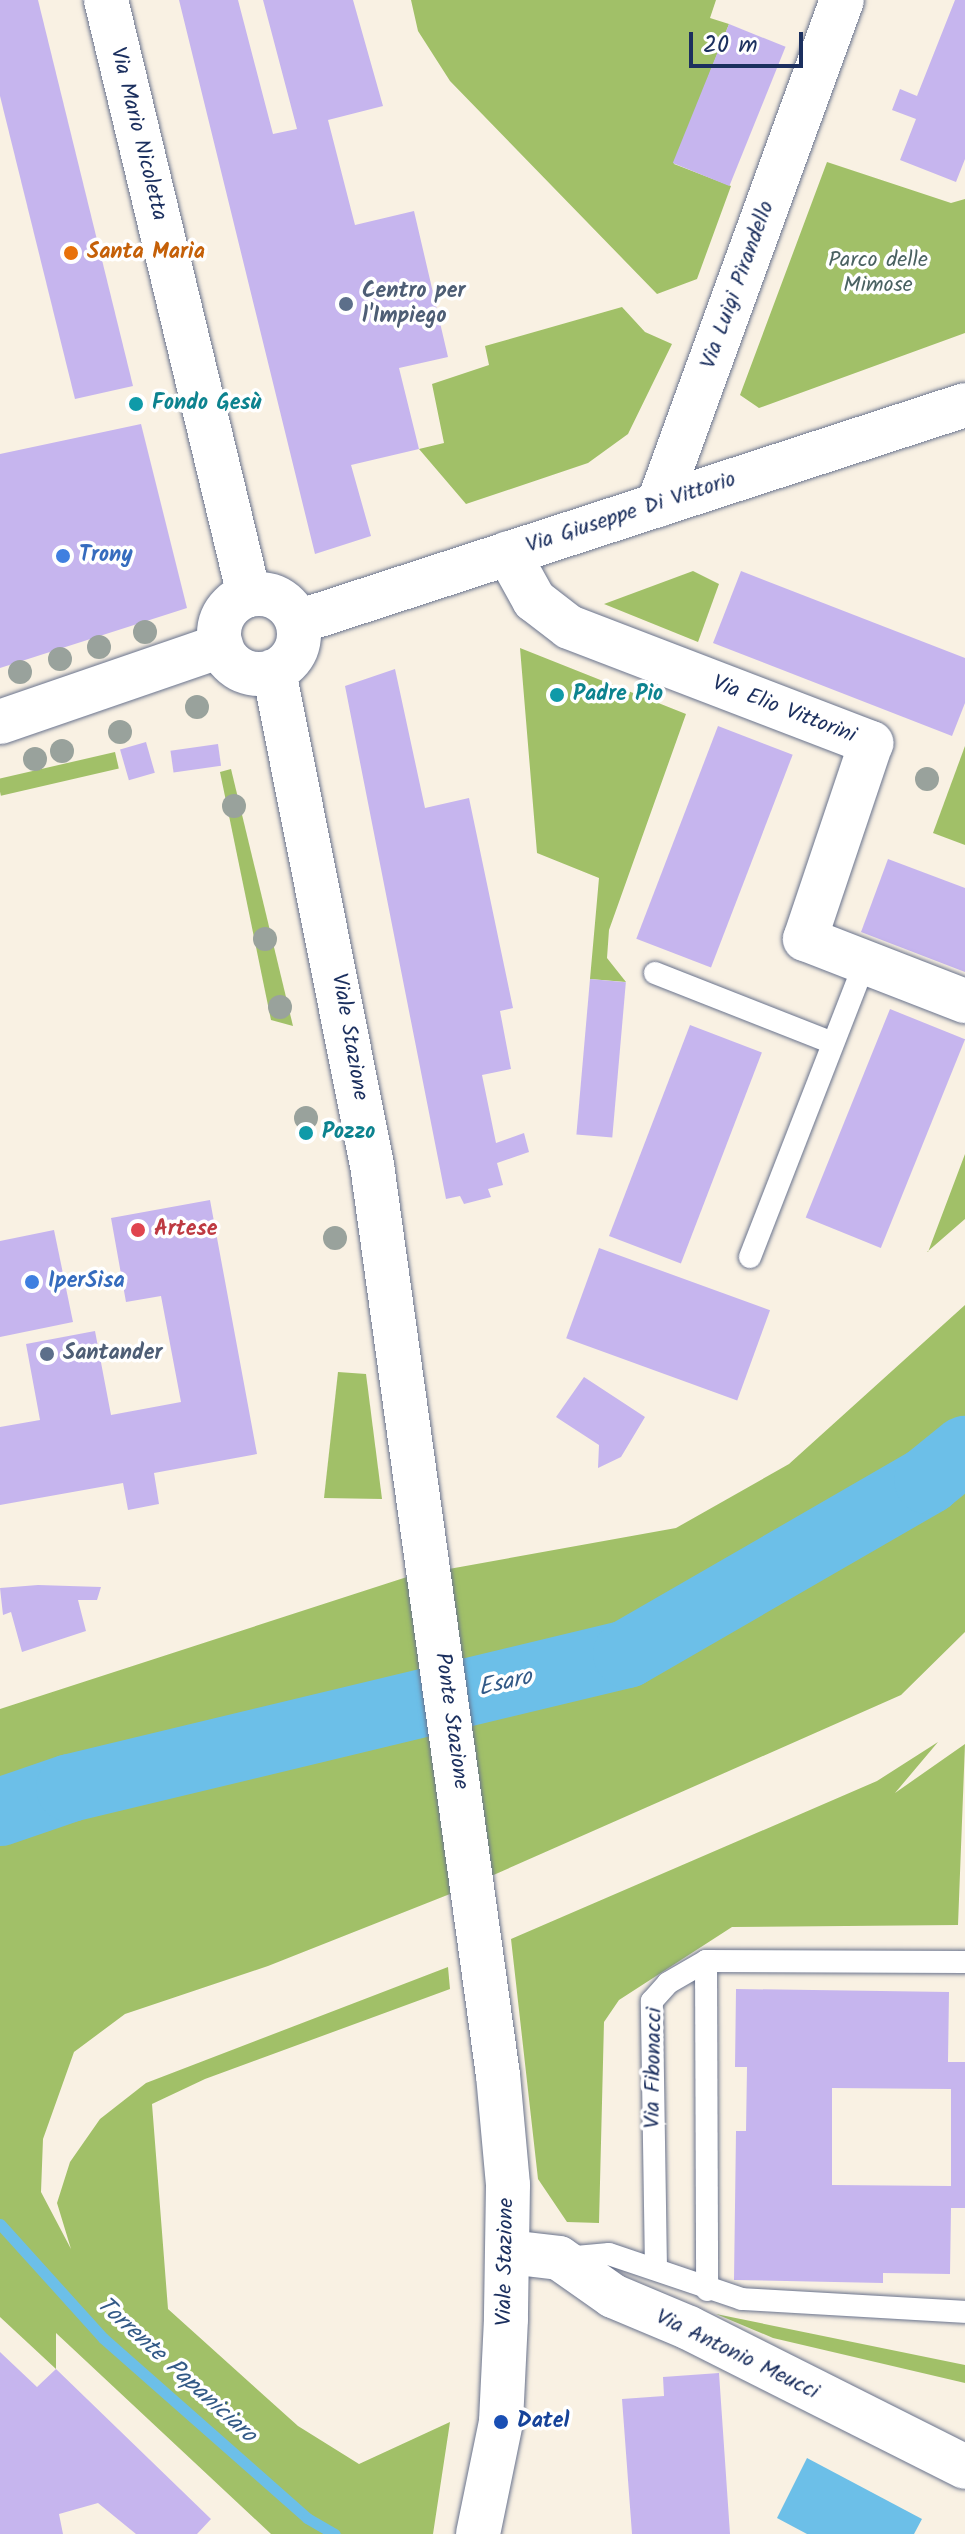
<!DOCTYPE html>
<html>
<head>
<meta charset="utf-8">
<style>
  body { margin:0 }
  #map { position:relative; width:965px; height:2534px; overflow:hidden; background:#f9f1e3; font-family:Kalam,sans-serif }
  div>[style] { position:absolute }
  .green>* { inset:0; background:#a1c068; transform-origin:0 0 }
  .water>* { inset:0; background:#6cbfe8 }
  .stream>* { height:11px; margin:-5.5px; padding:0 5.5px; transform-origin:5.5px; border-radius:5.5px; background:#6cbfe8 }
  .river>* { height:68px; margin:-34px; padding:0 34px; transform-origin:34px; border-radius:34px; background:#6cbfe8 }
  .building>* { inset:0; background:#c6b5ee; transform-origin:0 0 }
  .roads { filter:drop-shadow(0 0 2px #69738d) drop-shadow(0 0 2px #69738d) }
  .lane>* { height:22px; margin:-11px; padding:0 11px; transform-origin:11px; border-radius:11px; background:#fff }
  .street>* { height:44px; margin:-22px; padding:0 22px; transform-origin:22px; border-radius:22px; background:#fff }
  .street>.ring { margin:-22px; padding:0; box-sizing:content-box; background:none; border:44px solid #fff; border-radius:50% }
  .trees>* { width:24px; height:24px; margin:-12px; border-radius:50%; background:#99a29c }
  .dots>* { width:22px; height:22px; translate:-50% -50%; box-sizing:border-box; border:4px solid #fff; border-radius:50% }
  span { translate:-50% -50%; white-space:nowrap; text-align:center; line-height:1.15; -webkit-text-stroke:7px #fff; paint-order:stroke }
  .street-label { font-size:22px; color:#1b2f5e }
  .food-label { font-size:22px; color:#c56008; font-weight:700 }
  .left { translate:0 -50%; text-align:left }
  .park-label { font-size:22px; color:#4a6262 }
  .service-label { font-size:22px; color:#4e5e75; font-weight:700 }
  .culture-label { font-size:22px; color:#0d838f; font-weight:700 }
  .shop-label { font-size:22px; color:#366cbe; font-weight:700 }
  .health-label { font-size:22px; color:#be3a42; font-weight:700 }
  .transit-label { font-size:22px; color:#164399; font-weight:700 }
  .water-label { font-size:24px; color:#335a87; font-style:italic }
  .scale { position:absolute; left:689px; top:32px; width:114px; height:36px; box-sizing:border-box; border:4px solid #1b2f5e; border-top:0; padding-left:10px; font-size:24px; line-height:28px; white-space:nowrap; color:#1b2f5e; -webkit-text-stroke:6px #fff; paint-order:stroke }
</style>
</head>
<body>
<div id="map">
  <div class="green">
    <i style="clip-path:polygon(411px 0,716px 0,710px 18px,729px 24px,674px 164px,731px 186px,697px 279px,657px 294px,450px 81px,418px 31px)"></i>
    <i style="clip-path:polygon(827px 162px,951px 203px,965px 199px,965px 333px,759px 408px,740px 395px)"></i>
    <i style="clip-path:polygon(622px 307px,645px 332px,672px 344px,628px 434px,588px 463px,466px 504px,419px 449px,444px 443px,432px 384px,489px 365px,485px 346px)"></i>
    <i style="clip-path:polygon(693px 571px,719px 584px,698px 642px,604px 604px)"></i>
    <i style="clip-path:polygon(520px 648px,686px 714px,609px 930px,607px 958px,626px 982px,590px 979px,599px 878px,537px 853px)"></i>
    <i style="clip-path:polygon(965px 746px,965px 845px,933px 833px)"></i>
    <i style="left:115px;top:752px;width:17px;height:121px;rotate:77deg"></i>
    <i style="clip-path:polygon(231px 769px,293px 1026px,271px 1020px,220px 772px)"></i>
    <i style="clip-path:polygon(965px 1154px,965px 1219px,927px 1252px,928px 1252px)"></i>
    <i style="clip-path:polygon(965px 1305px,965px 1632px,901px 1695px,455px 1892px,268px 1966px,125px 2014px,74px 2052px,43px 2139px,41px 2192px,71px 2249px,57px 2203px,70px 2162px,100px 2119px,146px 2083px,448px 1967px,450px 1989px,205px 2079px,152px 2104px,168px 2309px,298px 2426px,359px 2464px,450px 2422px,433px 2534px,271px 2534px,56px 2333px,56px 2369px,0 2317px,0 1709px,410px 1576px,676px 1528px,789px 1464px)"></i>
    <i style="clip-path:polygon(338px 1372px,366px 1374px,382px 1499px,324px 1498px)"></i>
    <i style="clip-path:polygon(938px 1742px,895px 1793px,965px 1744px,958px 1925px,732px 1927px,619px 2000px,604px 2022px,599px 2223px,567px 2222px,538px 2179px,511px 1939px,877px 1781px)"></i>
    <i style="clip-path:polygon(716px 2314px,965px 2365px,965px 2383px,773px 2338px)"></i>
  </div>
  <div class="water">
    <i style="clip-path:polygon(807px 2458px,922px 2519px,914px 2534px,807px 2534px,777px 2518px)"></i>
  </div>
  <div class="stream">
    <i style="left:0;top:2224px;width:154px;rotate:47.9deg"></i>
    <i style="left:103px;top:2338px;width:272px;rotate:41.4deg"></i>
    <i style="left:307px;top:2518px;width:32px;rotate:30deg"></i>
  </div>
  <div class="river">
    <i style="left:0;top:1812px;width:74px;rotate:-18.9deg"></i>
    <i style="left:70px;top:1788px;width:573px;rotate:-13.53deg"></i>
    <i style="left:627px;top:1654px;width:348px;rotate:-30deg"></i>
    <i style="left:928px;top:1480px;width:48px;rotate:-39deg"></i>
  </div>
  <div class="building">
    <i style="clip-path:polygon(0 0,38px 0,133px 386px,75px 399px,0 96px)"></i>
    <i style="clip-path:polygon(179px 0,238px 0,273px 134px,297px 129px,263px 0,353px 0,383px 106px,328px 120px,355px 225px,414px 211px,448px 357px,399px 368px,419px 449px,351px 465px,371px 536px,315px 554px)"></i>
    <i style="clip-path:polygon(955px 0,965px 0,965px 159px,956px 182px,900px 160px,916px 119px,892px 110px,900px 89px,917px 96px)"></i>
    <i style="left:729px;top:24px;width:61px;height:150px;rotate:22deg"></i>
    <i style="clip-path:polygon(141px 424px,187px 608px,0 668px,0 454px)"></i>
    <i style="clip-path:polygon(741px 571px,965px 658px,965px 703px,952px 736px,713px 643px)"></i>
    <i style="clip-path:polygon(395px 669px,425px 808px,469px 798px,513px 1008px,500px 1011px,511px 1069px,482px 1075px,496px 1143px,524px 1133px,529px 1152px,497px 1163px,503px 1185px,488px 1189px,491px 1197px,464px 1204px,460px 1196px,446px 1199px,345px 686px)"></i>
    <i style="left:718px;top:726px;width:80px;height:228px;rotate:21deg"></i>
    <i style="left:146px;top:742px;width:32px;height:27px;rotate:74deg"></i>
    <i style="left:218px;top:744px;width:22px;height:48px;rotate:82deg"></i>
    <i style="clip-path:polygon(888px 859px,965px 888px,965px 972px,861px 932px)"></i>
    <i style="left:590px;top:979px;width:36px;height:156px;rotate:5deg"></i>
    <i style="left:890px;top:1009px;width:81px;height:225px;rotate:22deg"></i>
    <i style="left:690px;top:1025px;width:77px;height:226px;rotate:21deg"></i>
    <i style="clip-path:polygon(210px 1200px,257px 1454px,154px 1473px,159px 1504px,128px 1510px,123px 1483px,0 1505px,0 1427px,40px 1420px,26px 1344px,95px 1331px,111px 1415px,181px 1402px,161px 1296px,126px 1302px,111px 1218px)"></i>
    <i style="clip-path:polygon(54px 1230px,73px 1322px,0 1337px,0 1241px)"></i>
    <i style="left:599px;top:1248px;width:182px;height:96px;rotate:20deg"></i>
    <i style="clip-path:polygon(584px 1377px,645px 1417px,621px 1457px,598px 1468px,599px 1445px,556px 1417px)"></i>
    <i style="clip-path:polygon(38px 1585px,101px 1587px,97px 1600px,78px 1600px,86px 1631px,22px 1652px,11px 1612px,3px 1615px,0 1588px)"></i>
    <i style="clip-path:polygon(evenodd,736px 1989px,949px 1992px,948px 2062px,965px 2062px,965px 2208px,951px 2208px,950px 2274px,883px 2273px,883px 2283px,734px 2280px,736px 2131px,746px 2131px,747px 2067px,735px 2067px,736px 1989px,832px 2088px,951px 2089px,951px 2186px,832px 2185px,832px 2088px)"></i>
    <i style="clip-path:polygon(0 2352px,37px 2387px,56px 2369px,211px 2519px,197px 2534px,136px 2534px,98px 2503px,59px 2514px,63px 2534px,0 2534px)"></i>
    <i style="clip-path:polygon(719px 2373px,730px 2534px,632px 2534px,622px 2399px,664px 2396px,663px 2377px)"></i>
  </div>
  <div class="roads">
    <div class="lane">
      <i style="left:655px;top:973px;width:191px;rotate:21.5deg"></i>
      <i style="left:750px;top:1257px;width:317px;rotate:-68.7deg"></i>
      <i style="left:706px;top:1961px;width:329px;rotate:89.8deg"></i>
      <i style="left:565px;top:2258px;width:44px;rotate:-5.2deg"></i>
      <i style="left:609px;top:2254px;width:140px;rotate:18.7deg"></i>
      <i style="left:742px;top:2299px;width:223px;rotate:3.3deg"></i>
      <i style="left:656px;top:2269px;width:268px;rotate:-90.9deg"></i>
      <i style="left:652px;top:2001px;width:24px;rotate:-48deg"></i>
      <i style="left:668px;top:1983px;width:44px;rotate:-30.1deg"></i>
      <i style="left:706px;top:1961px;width:259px;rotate:0.2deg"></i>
    </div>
    <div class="street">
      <i style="left:106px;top:0;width:612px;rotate:76.49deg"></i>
      <i style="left:658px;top:505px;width:537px;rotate:-69.98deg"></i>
      <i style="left:508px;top:553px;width:54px;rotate:61deg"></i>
      <i style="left:534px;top:600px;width:44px;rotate:37.6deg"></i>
      <i style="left:569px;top:627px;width:324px;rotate:21deg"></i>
      <i style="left:871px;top:743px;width:207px;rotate:108.6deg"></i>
      <i style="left:805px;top:939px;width:172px;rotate:21.2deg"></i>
      <i class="ring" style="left:219px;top:594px;width:36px;height:36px"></i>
      <i style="left:298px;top:622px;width:701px;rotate:-18.02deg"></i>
      <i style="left:274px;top:671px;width:504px;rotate:78.78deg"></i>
      <i style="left:372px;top:1165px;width:919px;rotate:82.12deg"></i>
      <i style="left:498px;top:2075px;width:110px;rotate:84.8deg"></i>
      <i style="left:508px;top:2185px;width:134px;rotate:90.9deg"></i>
      <i style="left:506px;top:2319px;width:103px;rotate:92.8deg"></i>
      <i style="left:501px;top:2422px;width:114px;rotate:101.6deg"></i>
      <i style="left:0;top:722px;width:234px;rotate:-19deg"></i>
      <i style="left:509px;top:2252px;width:50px;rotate:6.8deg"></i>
      <i style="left:559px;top:2258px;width:66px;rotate:35.1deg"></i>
      <i style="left:613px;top:2296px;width:82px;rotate:22.8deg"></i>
      <i style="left:689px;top:2328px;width:309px;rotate:26.7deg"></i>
    </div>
  </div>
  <div class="trees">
    <i style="left:145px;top:632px"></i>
    <i style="left:99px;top:647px"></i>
    <i style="left:60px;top:659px"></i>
    <i style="left:20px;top:672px"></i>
    <i style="left:197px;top:707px"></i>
    <i style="left:120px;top:732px"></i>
    <i style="left:62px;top:751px"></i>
    <i style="left:35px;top:759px"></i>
    <i style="left:927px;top:779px"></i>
    <i style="left:234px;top:806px"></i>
    <i style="left:265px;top:939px"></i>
    <i style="left:280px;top:1007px"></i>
    <i style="left:306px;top:1118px"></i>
    <i style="left:335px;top:1238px"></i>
  </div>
  <div class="dots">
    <i style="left:71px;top:253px;background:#e8710a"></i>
    <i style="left:346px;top:304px;background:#5c6f8a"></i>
    <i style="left:136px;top:404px;background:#0f9aa8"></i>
    <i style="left:63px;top:556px;background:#3f7fe0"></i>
    <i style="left:557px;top:695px;background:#0f9aa8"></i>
    <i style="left:306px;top:1133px;background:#0f9aa8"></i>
    <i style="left:138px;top:1230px;background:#e0444e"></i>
    <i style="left:32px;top:1282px;background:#3f7fe0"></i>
    <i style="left:47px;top:1354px;background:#5c6f8a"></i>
    <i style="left:501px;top:2422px;background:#1a4fb4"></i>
  </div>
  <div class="street-label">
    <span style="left:138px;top:134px;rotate:76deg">Via Mario Nicoletta</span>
    <span style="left:738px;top:285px;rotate:-70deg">Via Luigi Pirandello</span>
    <span style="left:631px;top:513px;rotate:-18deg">Via Giuseppe Di Vittorio</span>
    <span style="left:784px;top:710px;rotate:21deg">Via Elio Vittorini</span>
    <span style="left:349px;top:1037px;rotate:80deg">Viale Stazione</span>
    <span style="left:451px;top:1721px;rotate:82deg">Ponte Stazione</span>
    <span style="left:654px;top:2068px;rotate:-89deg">Via Fibonacci</span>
    <span style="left:506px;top:2262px;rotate:-89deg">Viale Stazione</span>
    <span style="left:737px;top:2355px;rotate:26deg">Via Antonio Meucci</span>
  </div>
  <div class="food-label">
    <span class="left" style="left:87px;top:253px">Santa Maria</span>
  </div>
  <div class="park-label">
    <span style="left:878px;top:273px">Parco delle<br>Mimose</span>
  </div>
  <div class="service-label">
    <span class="left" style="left:362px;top:304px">Centro per<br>l'Impiego</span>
    <span class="left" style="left:63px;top:1354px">Santander</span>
  </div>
  <div class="culture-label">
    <span class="left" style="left:152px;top:404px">Fondo Gesù</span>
    <span class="left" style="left:573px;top:695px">Padre Pio</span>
    <span class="left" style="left:322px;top:1133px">Pozzo</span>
  </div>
  <div class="shop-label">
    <span class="left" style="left:79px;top:556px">Trony</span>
    <span class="left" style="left:48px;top:1282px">IperSisa</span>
  </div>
  <div class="health-label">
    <span class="left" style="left:154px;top:1230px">Artese</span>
  </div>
  <div class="transit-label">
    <span class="left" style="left:517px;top:2422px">Datel</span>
  </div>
  <div class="water-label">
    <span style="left:505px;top:1683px;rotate:-13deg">Esaro</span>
    <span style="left:176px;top:2370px;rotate:42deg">Torrente Papaniciaro</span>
  </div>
  <div class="scale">20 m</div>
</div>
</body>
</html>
